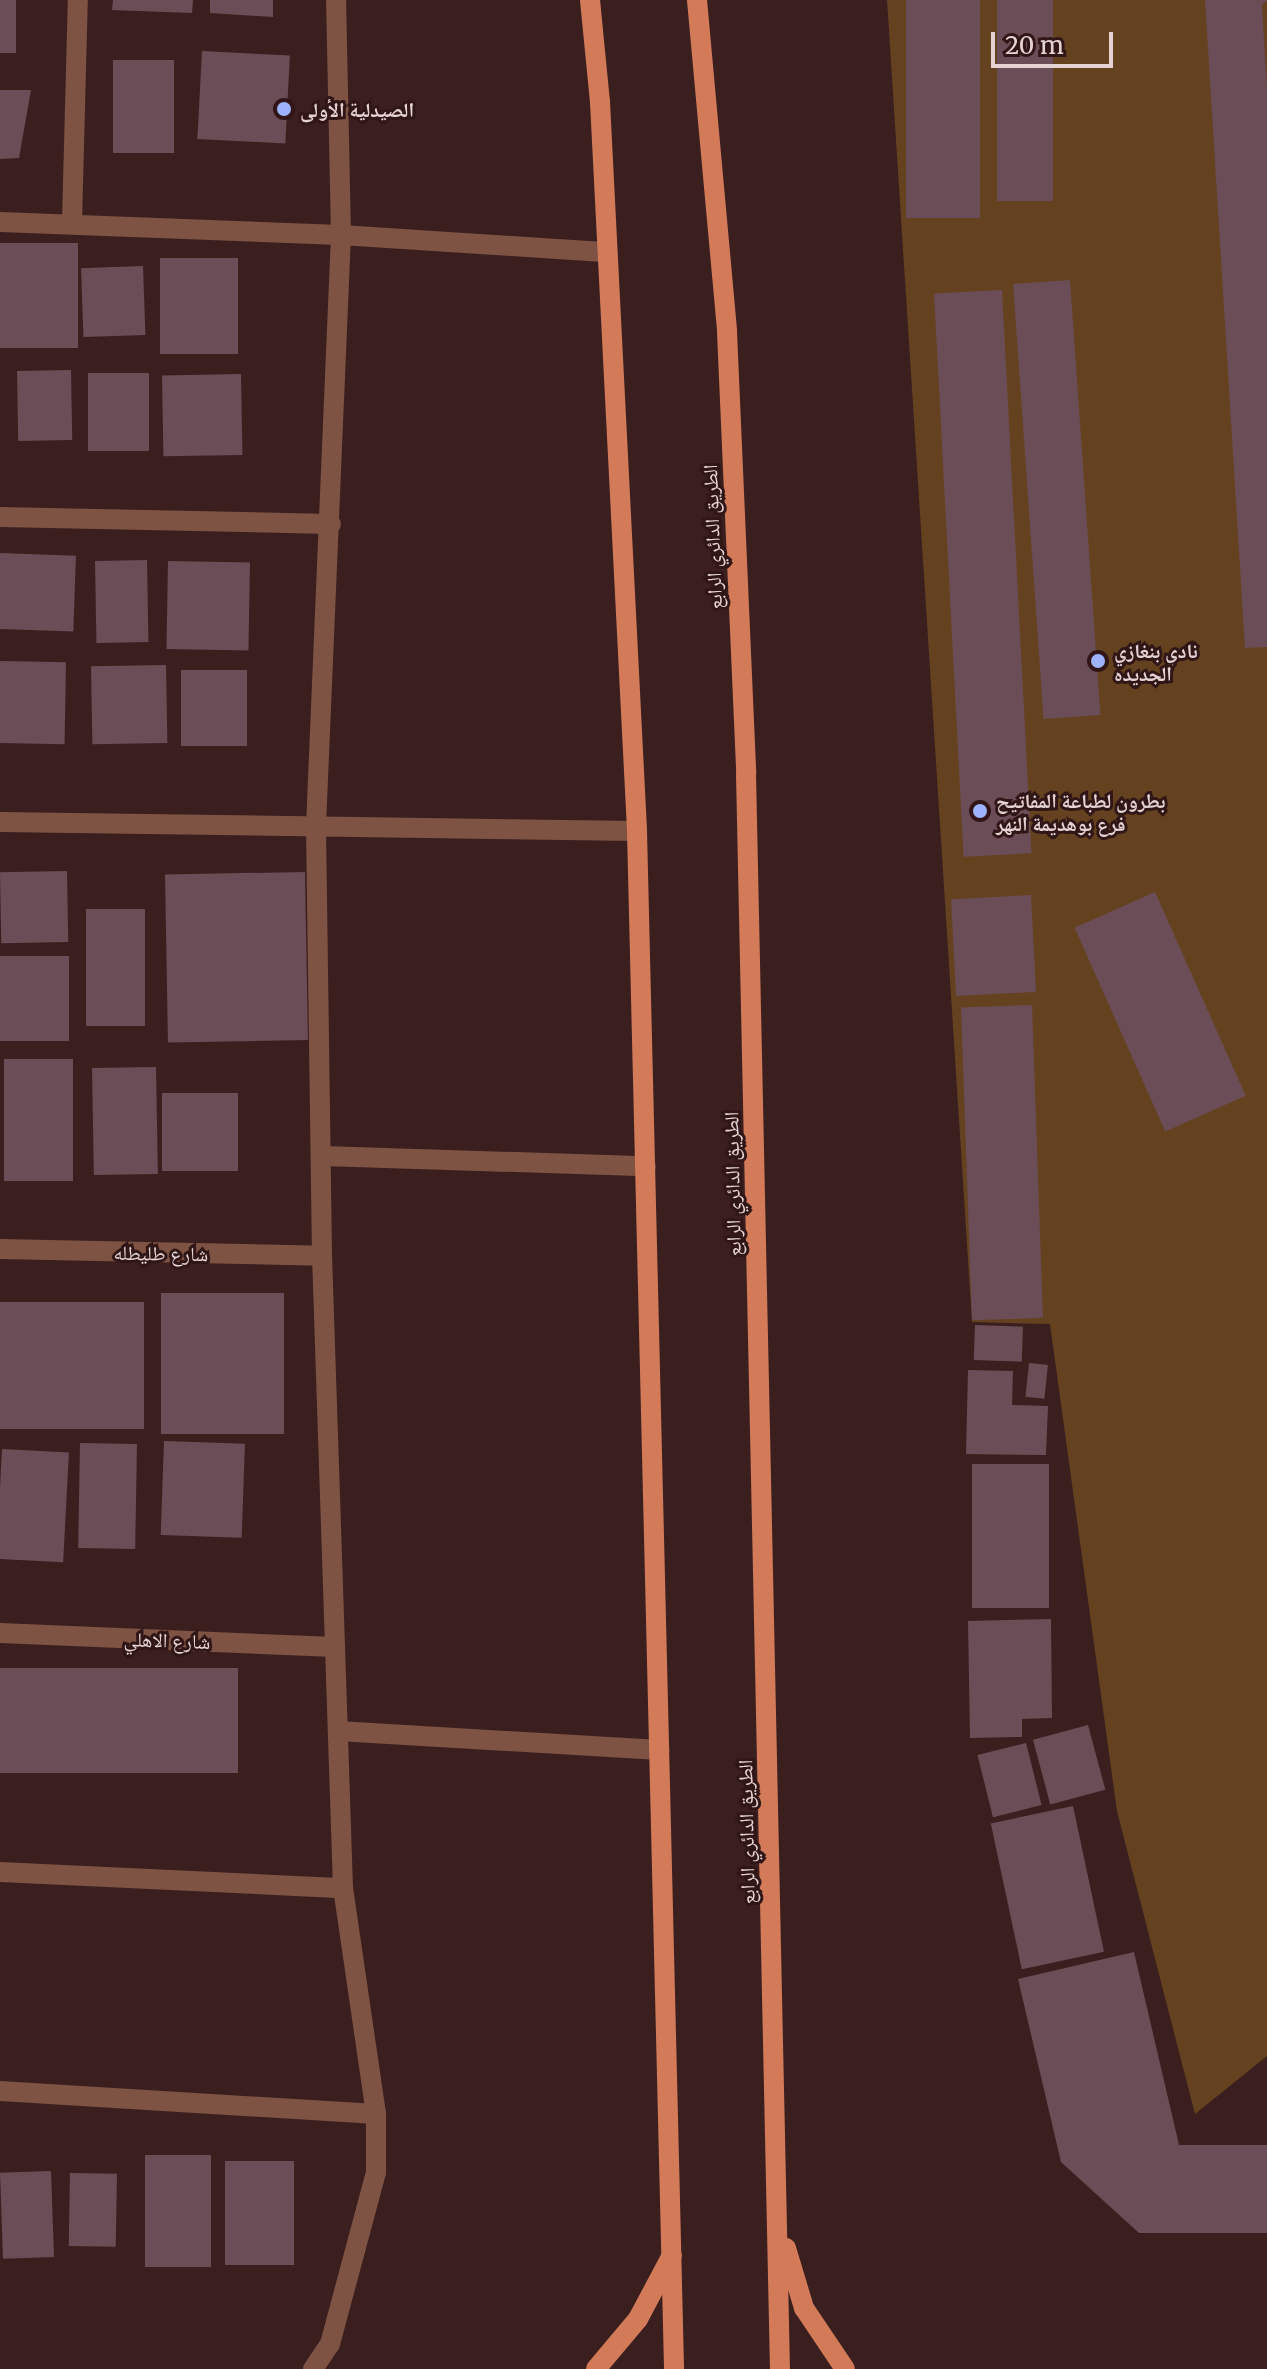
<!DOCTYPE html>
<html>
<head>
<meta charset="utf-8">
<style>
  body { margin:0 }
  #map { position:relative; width:1267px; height:2369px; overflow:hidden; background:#3b1f1f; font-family:Merriweather,"Noto Naskh Arabic",serif }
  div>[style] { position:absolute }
  .green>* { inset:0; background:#65421f }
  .building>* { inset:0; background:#6b4d57; transform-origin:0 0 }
  .street>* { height:20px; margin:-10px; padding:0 10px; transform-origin:10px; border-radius:10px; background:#7e5343 }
  .primary>* { height:20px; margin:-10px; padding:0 10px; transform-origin:10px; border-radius:10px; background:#d37b59 }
  .dots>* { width:22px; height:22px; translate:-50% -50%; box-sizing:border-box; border:4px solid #301616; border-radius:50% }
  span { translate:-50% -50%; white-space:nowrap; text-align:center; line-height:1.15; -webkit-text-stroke:6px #301616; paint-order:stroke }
  .poi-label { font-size:20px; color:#e5d2d2; font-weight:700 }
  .left { translate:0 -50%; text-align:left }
  .street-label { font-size:20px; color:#e5d2d2 }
  .scale { position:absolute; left:991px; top:32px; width:122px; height:36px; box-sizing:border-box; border:4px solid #e5d2d2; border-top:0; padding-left:10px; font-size:24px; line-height:28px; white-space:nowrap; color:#e5d2d2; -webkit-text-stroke:6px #301616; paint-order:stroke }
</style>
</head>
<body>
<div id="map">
  <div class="green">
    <i style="clip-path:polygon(887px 0,1267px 0,1267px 2056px,1195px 2114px,1117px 1811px,1050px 1324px,972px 1322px)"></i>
  </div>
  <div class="building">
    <i style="left:0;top:0;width:16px;height:53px"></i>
    <i style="clip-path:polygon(113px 0,193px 0,192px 13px,112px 10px)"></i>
    <i style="clip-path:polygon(210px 0,273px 0,273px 17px,210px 13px)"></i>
    <i style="left:906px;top:0;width:74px;height:218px"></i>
    <i style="left:997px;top:0;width:56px;height:201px"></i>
    <i style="clip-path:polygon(1205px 0,1267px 0,1262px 5px,1267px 89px,1267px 647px,1245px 648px)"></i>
    <i style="left:202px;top:51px;width:88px;height:88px;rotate:3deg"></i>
    <i style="left:113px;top:60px;width:61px;height:93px"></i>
    <i style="clip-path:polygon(0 90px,31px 90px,19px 158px,0 159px)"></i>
    <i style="left:0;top:243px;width:78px;height:105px"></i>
    <i style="left:160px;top:258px;width:78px;height:96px"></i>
    <i style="left:143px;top:266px;width:69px;height:62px;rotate:88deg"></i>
    <i style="left:1070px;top:280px;width:436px;height:57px;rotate:86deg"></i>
    <i style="left:1002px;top:290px;width:564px;height:68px;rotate:87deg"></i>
    <i style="left:71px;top:370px;width:70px;height:54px;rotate:89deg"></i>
    <i style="left:88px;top:373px;width:61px;height:78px"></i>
    <i style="left:241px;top:374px;width:81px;height:79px;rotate:89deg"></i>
    <i style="left:0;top:553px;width:76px;height:76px;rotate:2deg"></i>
    <i style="left:147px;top:560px;width:82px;height:52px;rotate:89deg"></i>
    <i style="left:168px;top:561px;width:82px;height:88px;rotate:1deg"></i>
    <i style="left:0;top:661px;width:66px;height:82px;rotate:1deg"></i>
    <i style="left:166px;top:665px;width:78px;height:75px;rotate:89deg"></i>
    <i style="left:247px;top:670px;width:76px;height:66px;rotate:90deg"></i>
    <i style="left:67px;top:871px;width:71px;height:67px;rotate:89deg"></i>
    <i style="left:305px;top:872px;width:168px;height:140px;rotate:89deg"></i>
    <i style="left:1155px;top:892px;width:223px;height:88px;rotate:66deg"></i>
    <i style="left:1031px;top:895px;width:97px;height:80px;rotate:87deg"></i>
    <i style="left:145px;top:909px;width:117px;height:59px;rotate:90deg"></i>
    <i style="left:0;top:956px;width:69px;height:85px"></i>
    <i style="left:1032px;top:1005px;width:313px;height:71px;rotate:88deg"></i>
    <i style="left:73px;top:1059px;width:122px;height:69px;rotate:90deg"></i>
    <i style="left:156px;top:1067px;width:107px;height:64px;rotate:89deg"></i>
    <i style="left:162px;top:1093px;width:76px;height:78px"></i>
    <i style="left:161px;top:1293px;width:123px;height:141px"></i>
    <i style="left:144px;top:1302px;width:127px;height:144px;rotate:90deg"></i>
    <i style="left:975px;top:1325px;width:48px;height:35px;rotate:2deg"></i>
    <i style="left:1029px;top:1363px;width:19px;height:34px;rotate:6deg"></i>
    <i style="clip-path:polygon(968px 1370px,1013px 1371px,1012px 1405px,1048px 1406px,1046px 1455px,966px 1454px)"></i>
    <i style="left:164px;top:1441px;width:81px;height:94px;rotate:2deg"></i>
    <i style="left:80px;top:1443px;width:57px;height:105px;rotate:1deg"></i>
    <i style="left:2px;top:1449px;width:67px;height:110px;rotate:3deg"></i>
    <i style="left:972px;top:1464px;width:77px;height:144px"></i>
    <i style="clip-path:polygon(1051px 1619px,1052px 1718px,1022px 1719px,1022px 1737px,970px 1738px,968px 1621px)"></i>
    <i style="left:238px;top:1668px;width:105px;height:238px;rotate:90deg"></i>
    <i style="left:1088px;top:1725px;width:67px;height:57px;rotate:75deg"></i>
    <i style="left:1026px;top:1743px;width:64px;height:50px;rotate:76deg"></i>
    <i style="left:1073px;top:1806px;width:149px;height:84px;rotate:78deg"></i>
    <i style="clip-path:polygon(1134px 1952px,1179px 2145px,1267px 2145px,1267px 2233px,1139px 2233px,1061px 2162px,1018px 1979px)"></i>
    <i style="left:211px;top:2155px;width:112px;height:66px;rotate:90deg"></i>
    <i style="left:225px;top:2161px;width:69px;height:104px"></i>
    <i style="left:51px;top:2171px;width:86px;height:51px;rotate:88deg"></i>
    <i style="left:70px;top:2173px;width:47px;height:73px;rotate:1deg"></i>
  </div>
  <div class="street">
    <i style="left:0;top:222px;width:341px;rotate:2.2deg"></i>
    <i style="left:341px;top:235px;width:267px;rotate:3.7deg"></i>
    <i style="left:72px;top:222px;width:222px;rotate:-88.5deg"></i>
    <i style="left:0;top:517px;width:331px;rotate:1.2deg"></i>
    <i style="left:0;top:822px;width:637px;rotate:0.81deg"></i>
    <i style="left:322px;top:1156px;width:324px;rotate:1.8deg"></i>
    <i style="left:0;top:1249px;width:322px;rotate:1.2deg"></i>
    <i style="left:0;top:1633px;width:335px;rotate:2.4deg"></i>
    <i style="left:338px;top:1731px;width:322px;rotate:3.4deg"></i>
    <i style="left:0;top:1872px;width:343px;rotate:2.7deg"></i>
    <i style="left:0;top:2091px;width:377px;rotate:3.5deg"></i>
    <i style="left:313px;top:2369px;width:30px;rotate:-56deg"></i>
    <i style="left:330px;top:2344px;width:178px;rotate:-75deg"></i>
    <i style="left:376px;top:2172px;width:58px;rotate:-90deg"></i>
    <i style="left:376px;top:2114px;width:228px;rotate:-98.3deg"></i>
    <i style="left:343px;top:1888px;width:632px;rotate:-91.9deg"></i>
    <i style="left:322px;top:1256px;width:430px;rotate:-90.8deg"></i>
    <i style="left:316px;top:826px;width:592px;rotate:-87.58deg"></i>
    <i style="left:341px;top:235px;width:235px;rotate:-91.2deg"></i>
  </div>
  <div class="primary">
    <i style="left:590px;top:0;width:102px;rotate:84.4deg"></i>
    <i style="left:600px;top:102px;width:730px;rotate:87.09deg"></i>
    <i style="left:637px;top:831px;width:1538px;rotate:88.62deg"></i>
    <i style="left:697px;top:0;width:333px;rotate:84.8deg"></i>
    <i style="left:727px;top:332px;width:442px;rotate:87.5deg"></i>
    <i style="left:746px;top:774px;width:1595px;rotate:88.78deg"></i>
    <i style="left:786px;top:2248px;width:63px;rotate:73.3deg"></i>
    <i style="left:804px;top:2308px;width:73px;rotate:56.1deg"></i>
    <i style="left:596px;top:2369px;width:65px;rotate:-50deg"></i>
    <i style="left:638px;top:2319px;width:72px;rotate:-62deg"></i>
  </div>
  <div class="dots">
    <i style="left:284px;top:109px;background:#9db4fd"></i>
    <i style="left:1098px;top:661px;background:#9db4fd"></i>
    <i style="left:980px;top:811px;background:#9db4fd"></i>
  </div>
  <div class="poi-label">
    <span class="left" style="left:300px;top:109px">الصيدلية الأولى</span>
    <span class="left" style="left:1114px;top:662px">نادي بنغازي<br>الجديده</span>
    <span class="left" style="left:996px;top:812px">بطرون لطباعة المفاتيح<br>فرع بوهديمة النهر</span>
  </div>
  <div class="street-label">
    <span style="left:712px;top:537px;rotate:-92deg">الطريق الدائري الرابع</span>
    <span style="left:732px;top:1184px;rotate:-91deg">الطريق الدائري الرابع</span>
    <span style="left:161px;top:1253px;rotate:1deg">شارع طليطله</span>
    <span style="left:167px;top:1640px;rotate:2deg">شارع الاهلي</span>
    <span style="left:746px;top:1832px;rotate:-91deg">الطريق الدائري الرابع</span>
  </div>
  <div class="scale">20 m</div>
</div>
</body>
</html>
